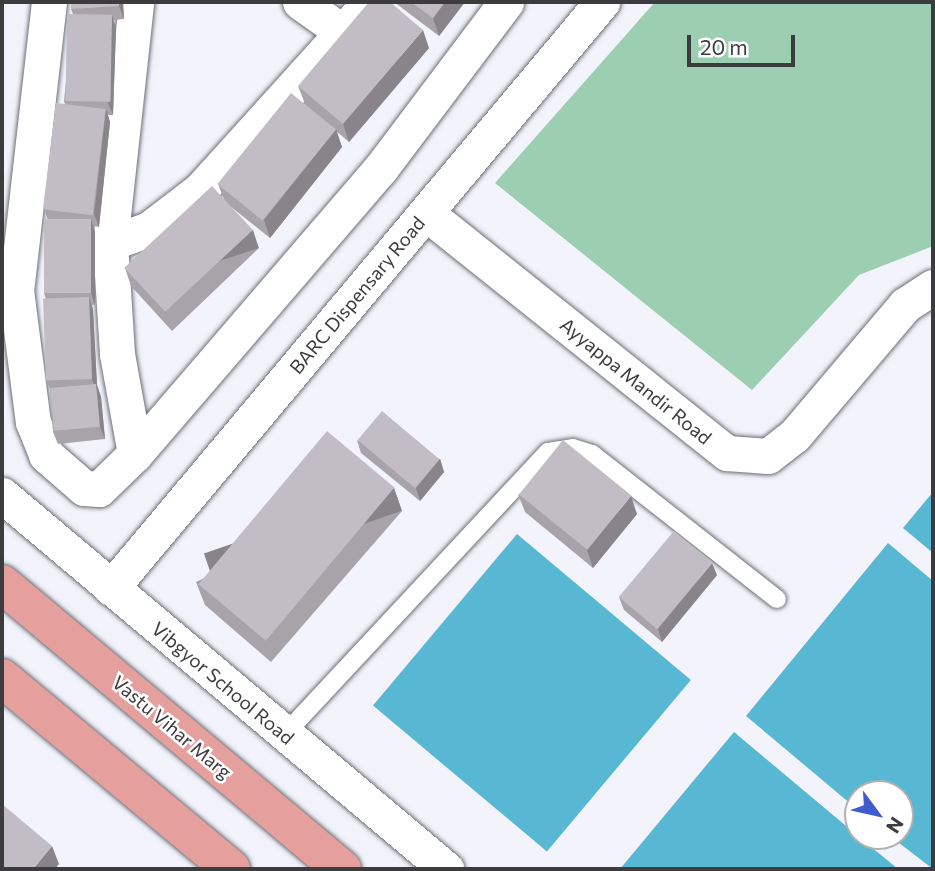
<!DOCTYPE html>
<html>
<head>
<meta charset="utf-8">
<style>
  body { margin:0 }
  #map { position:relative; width:935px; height:871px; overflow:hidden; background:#f2f3fb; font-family:Commissioner,sans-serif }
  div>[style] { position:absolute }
  .green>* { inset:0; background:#9cceb2 }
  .water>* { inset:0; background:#58b8d3; transform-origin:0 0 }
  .roads { filter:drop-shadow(0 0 2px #6e6f75) drop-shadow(0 0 2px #6e6f75) }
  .lane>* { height:18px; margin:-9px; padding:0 9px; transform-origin:9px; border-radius:9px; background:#fff }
  .street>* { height:35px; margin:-17.5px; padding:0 17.5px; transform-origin:17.5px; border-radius:17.5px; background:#fff }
  .primary>* { height:38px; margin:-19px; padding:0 19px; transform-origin:19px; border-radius:19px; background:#e5a09e }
  .wall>* { inset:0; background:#a7a3a9 }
  .shaded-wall>* { inset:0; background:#888489; transform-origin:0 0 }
  .building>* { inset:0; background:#c2bdc4; transform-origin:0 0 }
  span { translate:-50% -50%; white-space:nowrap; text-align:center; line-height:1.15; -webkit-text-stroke:5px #fff; paint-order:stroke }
  .street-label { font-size:19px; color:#3c3c3f }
  .frame { position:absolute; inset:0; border:4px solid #3c3c3f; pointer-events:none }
  .north { position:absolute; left:844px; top:780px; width:70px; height:70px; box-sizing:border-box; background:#fff; border:2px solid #b1b1b2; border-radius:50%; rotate:123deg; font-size:19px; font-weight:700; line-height:28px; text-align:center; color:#3c3c3f }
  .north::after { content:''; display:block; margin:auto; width:24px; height:32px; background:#415acd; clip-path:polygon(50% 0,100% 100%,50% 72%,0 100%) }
  .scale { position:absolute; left:687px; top:35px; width:108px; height:32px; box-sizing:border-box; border:4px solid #3c3c3f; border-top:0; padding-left:9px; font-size:21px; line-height:24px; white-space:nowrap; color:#3c3c3f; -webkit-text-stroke:5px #fff; paint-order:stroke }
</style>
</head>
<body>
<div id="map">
  <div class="green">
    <i style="clip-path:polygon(655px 2px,933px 2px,933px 246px,859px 275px,752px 390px,495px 183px)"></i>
  </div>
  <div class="water">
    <i style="clip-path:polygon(933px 492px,933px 553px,903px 528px)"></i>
    <i style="left:517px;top:534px;width:227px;height:224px;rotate:40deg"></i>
    <i style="clip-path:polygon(888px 543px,933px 581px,933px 869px,890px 836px,900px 836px,900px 794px,858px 794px,858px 810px,746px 716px)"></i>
    <i style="clip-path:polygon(734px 732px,858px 836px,898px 869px,620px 869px)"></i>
  </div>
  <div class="roads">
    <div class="lane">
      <i style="left:284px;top:735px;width:387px;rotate:-47deg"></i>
      <i style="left:548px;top:452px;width:25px;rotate:-9deg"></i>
      <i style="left:573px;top:448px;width:20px;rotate:18deg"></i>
      <i style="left:592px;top:454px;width:235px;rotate:38.1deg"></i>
    </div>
    <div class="street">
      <i style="left:49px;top:2px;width:290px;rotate:96.5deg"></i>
      <i style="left:16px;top:290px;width:133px;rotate:82.7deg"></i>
      <i style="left:33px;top:422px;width:35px;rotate:68deg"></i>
      <i style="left:46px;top:455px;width:50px;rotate:41deg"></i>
      <i style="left:84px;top:488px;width:15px;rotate:4deg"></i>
      <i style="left:99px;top:489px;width:50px;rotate:-44.2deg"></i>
      <i style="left:135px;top:454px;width:102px;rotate:-100.2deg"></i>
      <i style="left:117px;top:354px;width:111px;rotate:-93.6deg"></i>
      <i style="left:110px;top:243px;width:41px;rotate:-19.7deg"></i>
      <i style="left:149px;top:229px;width:64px;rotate:-37.4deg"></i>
      <i style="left:200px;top:190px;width:253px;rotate:-47.9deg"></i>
      <i style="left:300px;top:2px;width:54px;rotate:35.2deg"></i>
      <i style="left:426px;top:213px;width:385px;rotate:38.6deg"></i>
      <i style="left:727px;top:453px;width:41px;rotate:4.2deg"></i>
      <i style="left:768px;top:456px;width:33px;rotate:-38deg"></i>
      <i style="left:794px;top:436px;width:172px;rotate:-49.7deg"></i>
      <i style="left:905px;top:305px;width:33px;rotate:-33deg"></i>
      <i style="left:110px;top:243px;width:242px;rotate:-83.8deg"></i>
      <i style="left:135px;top:454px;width:377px;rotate:-49.3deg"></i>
      <i style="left:381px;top:168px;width:208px;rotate:-53deg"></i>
      <i style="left:2px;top:495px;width:581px;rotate:40.11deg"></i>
      <i style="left:111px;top:588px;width:765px;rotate:-50.04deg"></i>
    </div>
    <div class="primary">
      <i style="left:2px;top:584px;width:444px;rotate:40deg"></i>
      <i style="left:2px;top:678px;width:298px;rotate:39.8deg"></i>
    </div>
  </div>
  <div class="wall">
    <i style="clip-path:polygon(71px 2px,123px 2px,124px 19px,113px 20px,116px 28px,113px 115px,108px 115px,110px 122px,99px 227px,93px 226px,95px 232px,95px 305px,92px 305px,93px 310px,97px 385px,101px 397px,105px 439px,58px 444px,53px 432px,50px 389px,47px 382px,46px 299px,44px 293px,48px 220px,44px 209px,65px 104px,64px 101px,73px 14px,71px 9px)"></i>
    <i style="clip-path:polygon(394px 2px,465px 2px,439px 36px)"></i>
    <i style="clip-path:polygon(429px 48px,349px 142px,336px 131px,342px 147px,270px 238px,230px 206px,259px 248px,172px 331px,131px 286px,125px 268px,224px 199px,218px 184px,305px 104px,298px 86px)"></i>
    <i style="clip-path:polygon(357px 440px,440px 459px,444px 472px,420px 501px,361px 453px)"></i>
    <i style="clip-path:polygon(394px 488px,402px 511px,271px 662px,205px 605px,196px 582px)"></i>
    <i style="clip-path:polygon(518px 494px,637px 514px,593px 568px,525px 512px)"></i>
    <i style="clip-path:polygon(717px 575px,662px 642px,624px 610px,619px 597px)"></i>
  </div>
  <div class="shaded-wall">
    <i style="clip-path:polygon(119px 2px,123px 2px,124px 19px,119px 6px)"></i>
    <i style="clip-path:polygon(445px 2px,465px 2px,439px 36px,433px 18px)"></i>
    <i style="clip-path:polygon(112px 15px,116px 28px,113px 115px,108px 103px)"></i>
    <i style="clip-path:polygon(423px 30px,429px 48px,349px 142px,343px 124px)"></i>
    <i style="clip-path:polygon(106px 109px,110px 122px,99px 227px,94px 214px)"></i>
    <i style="clip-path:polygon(336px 129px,342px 147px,270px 238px,264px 220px)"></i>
    <i style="clip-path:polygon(91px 219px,95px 232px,95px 305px,91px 293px)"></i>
    <i style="left:253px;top:230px;width:19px;height:120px;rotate:72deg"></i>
    <i style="clip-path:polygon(89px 297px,93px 310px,97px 385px,101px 397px,105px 439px,100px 427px,97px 392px,92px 379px)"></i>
    <i style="clip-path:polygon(440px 459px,444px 472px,420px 501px,416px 488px)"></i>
    <i style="left:394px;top:488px;width:24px;height:201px;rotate:71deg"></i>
    <i style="clip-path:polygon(631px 496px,637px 514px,593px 568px,587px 550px)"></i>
    <i style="clip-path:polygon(712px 563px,717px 575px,662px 642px,658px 629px)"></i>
    <i style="clip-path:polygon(52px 846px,59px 864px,55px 869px,33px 869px)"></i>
  </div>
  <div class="building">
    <i style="clip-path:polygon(71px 2px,119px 2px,119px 6px,71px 9px)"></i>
    <i style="clip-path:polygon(369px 2px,390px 2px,423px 30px,343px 124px,298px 86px)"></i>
    <i style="clip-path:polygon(411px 2px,445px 2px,433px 18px)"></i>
    <i style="left:67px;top:14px;width:45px;height:87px;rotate:1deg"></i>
    <i style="left:291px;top:93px;width:58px;height:117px;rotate:39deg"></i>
    <i style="left:56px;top:103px;width:50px;height:107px;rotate:7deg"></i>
    <i style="left:212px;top:186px;width:60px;height:120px;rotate:47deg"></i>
    <i style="left:91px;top:219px;width:74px;height:47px;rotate:90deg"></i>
    <i style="left:89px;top:297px;width:82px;height:46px;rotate:88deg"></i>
    <i style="left:96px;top:384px;width:43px;height:46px;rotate:85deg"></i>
    <i style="left:382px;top:411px;width:75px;height:38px;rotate:40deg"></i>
    <i style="left:327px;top:431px;width:88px;height:200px;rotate:40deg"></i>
    <i style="left:563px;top:440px;width:88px;height:70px;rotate:39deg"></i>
    <i style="left:674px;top:531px;width:50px;height:86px;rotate:40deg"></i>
    <i style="clip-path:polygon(2px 804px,52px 846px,33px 869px,2px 869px)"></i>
  </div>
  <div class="street-label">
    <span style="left:357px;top:295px;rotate:-50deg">BARC Dispensary Road</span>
    <span style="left:636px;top:381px;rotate:39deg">Ayyappa Mandir Road</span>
    <span style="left:223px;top:683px;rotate:40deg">Vibgyor School Road</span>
    <span style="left:172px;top:727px;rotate:40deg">Vastu Vihar Marg</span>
  </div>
  <div class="frame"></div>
  <div class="north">N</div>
  <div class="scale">20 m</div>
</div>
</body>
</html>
